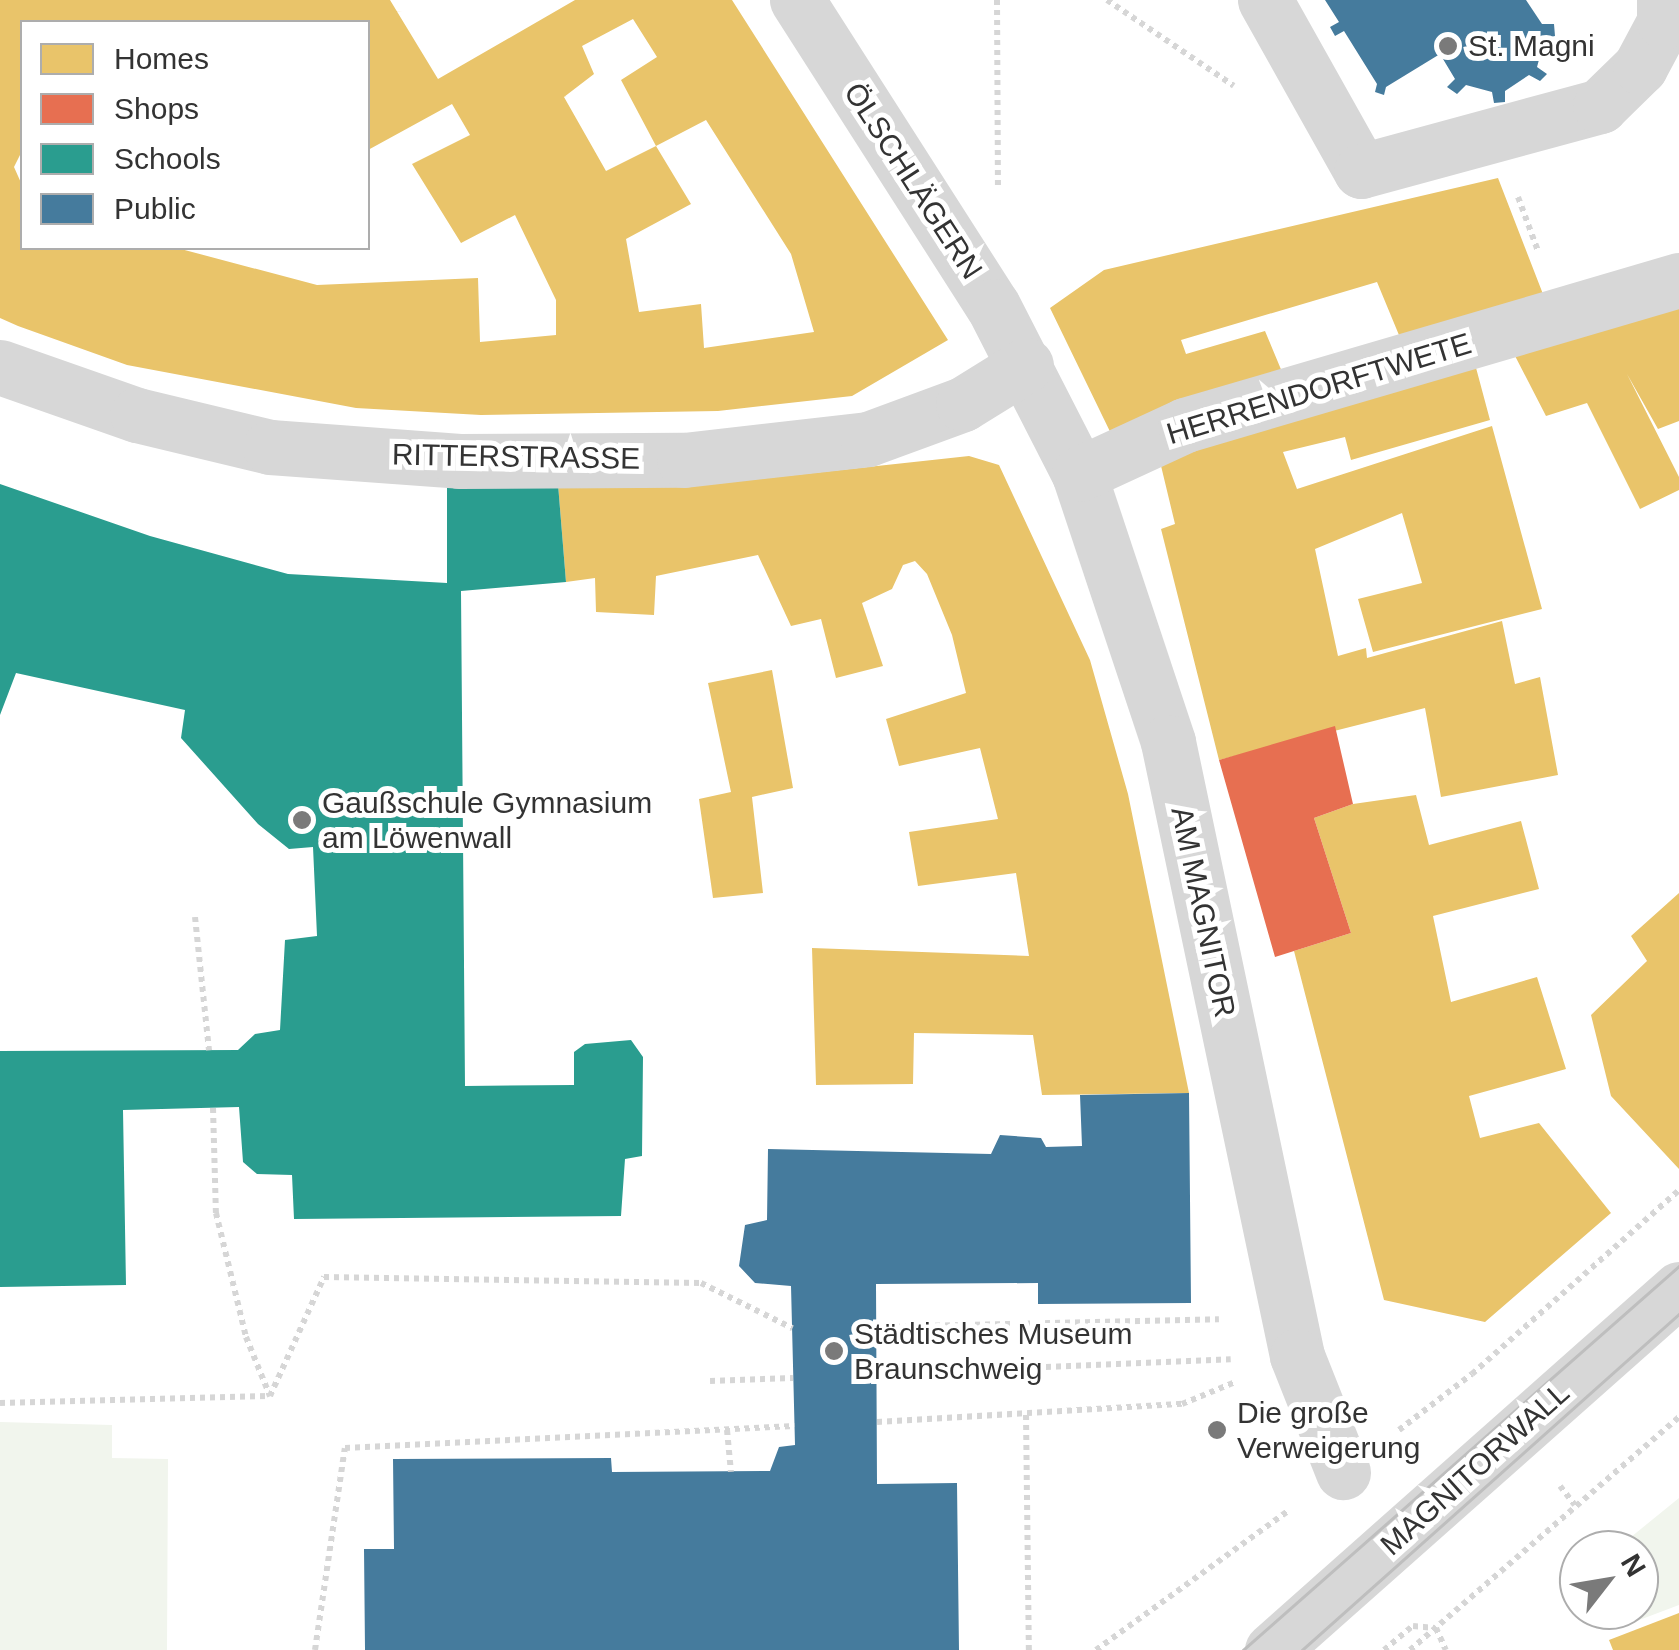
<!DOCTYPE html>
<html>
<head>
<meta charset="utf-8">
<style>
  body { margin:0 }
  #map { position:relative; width:1679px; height:1650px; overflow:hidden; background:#fff; font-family:Arial,sans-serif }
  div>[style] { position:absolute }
  .green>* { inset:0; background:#f1f5ed }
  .homes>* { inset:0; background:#e9c46a }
  .shops>* { inset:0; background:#e76f51 }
  .schools>* { inset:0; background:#2a9d8f }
  .public>* { inset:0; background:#457b9d }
  .path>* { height:6px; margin-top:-3px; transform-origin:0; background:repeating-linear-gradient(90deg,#d6d6d6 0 5px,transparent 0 10px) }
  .minor>* { height:55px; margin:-27.5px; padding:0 27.5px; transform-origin:27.5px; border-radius:27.5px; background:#d7d7d7 }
  .tram>* { height:2.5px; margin:-1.25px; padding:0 1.25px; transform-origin:1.25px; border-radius:1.25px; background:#bebebe }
  .dots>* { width:28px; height:28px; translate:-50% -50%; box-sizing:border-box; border:5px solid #fff; border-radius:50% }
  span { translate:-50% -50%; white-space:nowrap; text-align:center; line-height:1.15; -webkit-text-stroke:10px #fff; paint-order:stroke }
  .poi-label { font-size:30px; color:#333 }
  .left { translate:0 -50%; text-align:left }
  .street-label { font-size:30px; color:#333 }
  .legend { position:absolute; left:20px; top:20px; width:350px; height:230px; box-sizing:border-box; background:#fff; border:2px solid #adadad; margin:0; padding:12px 18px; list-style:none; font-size:30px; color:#333 }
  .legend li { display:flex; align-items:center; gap:20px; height:50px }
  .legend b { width:50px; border:2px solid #adadad }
  .north { position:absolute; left:1559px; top:1530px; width:100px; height:100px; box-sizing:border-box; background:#fff; border:2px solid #adadad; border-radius:50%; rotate:59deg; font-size:28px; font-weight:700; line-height:40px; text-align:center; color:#333 }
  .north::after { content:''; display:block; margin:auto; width:35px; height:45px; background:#7a7a7a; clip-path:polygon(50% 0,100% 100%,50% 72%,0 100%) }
</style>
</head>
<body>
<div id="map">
  <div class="green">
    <i style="clip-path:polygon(0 1422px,112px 1425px,112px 1458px,168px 1459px,167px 1650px,0 1650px)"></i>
    <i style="clip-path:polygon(1679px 1498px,1679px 1605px,1626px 1625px,1618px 1610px,1639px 1610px,1639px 1550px,1615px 1550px)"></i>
  </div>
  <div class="homes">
    <i style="clip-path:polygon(evenodd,0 0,390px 0,438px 79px,575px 0,732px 0,948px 340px,852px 396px,718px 411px,481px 415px,356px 408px,127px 365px,18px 326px,0 318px,0 0,633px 19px,657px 57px,621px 80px,656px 146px,606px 171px,564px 97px,594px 74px,582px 46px,633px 19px,0 0,22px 22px,368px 22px,368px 150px,452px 104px,470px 135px,412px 164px,461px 243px,515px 215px,556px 300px,556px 335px,480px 342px,478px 278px,317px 285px,177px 248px,22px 248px,22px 185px,14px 167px,22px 151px,22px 22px,0 0,706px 120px,791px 254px,814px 332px,704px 348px,701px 304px,639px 312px,626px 239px,691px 204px,656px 146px,706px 120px)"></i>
    <i style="clip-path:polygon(1498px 178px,1548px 307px,1406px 352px,1377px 282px,1181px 340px,1186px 354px,1265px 331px,1290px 391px,1117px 446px,1050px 308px,1104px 270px)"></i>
    <i style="clip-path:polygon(1679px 297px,1679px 421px,1658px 429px,1627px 374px,1679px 477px,1679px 490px,1640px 509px,1587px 403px,1546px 416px,1513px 352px)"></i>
    <i style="clip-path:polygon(1475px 364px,1490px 420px,1351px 460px,1345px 437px,1283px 452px,1297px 489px,1492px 426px,1542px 609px,1373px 652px,1358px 599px,1422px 583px,1402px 513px,1315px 549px,1338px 656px,1366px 648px,1367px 658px,1502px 621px,1515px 684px,1540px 677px,1558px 775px,1441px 797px,1425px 708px,1219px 760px,1161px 529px,1175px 524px,1156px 445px)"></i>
    <i style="clip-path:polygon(969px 456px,999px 465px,1090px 660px,1128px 794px,1189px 1093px,1042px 1095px,1033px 1035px,914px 1033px,913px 1084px,816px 1085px,812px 948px,1029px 956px,1016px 873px,918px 886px,909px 832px,998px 819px,980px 748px,899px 766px,886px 719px,966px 693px,952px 635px,927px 574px,915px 561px,903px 565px,892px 589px,862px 603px,883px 666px,836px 678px,821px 619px,791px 626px,758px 555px,656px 576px,654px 615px,596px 612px,595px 578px,566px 582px,558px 484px,749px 480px)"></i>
    <i style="clip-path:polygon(772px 670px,793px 788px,752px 797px,763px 893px,713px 898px,699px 799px,731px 792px,708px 683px)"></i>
    <i style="clip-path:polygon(1416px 795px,1429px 845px,1521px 821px,1539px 889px,1433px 916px,1451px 1002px,1537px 977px,1566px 1069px,1469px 1096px,1480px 1138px,1539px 1123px,1611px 1213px,1485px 1322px,1384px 1300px,1294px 951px,1351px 933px,1314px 818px,1353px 804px)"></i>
    <i style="clip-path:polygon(1679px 893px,1679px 1169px,1611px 1096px,1591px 1015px,1647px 961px,1631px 936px)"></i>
    <i style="clip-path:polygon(1679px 1613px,1679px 1650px,1613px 1650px,1609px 1640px)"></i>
  </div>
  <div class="shops">
    <i style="clip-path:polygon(1335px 726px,1353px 804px,1314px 818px,1351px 933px,1275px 957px,1219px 760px)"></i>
  </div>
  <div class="schools">
    <i style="clip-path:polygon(0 484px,150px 536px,288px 574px,447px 583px,447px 485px,558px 484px,566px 582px,461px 591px,465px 1086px,574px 1085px,574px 1052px,585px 1044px,631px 1040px,643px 1057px,642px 1156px,625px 1159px,621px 1216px,294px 1219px,292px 1175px,257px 1174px,243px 1162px,239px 1107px,123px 1110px,126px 1285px,0 1287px,0 1051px,238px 1050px,255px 1034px,280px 1030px,285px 940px,317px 936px,313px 847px,289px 849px,258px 824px,181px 738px,185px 710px,16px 673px,0 715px)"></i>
  </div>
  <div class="public">
    <i style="clip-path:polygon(1325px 0,1526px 0,1542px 24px,1554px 24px,1555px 36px,1545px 38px,1537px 67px,1547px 74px,1540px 81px,1529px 75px,1505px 91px,1505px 102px,1494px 103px,1492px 92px,1466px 85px,1457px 94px,1447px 87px,1455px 79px,1440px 54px,1386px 87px,1384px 95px,1375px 92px,1377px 84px,1344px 31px,1335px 36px,1330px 27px,1339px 22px)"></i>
    <i style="clip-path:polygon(1189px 1093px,1191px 1303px,1038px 1304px,1038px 1283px,876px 1284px,877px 1484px,957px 1483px,959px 1650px,365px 1650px,364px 1549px,394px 1549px,393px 1459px,611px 1458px,612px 1472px,770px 1471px,779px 1447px,795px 1445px,791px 1286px,755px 1283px,739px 1266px,745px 1225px,767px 1220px,768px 1149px,991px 1154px,1000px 1135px,1041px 1138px,1046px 1147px,1082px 1146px,1080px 1095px)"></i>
  </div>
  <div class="path">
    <i style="left:997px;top:0;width:185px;rotate:89.7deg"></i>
    <i style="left:1107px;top:0;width:153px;rotate:34.1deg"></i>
    <i style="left:1518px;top:197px;width:58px;rotate:69.7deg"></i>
    <i style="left:195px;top:917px;width:134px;rotate:84deg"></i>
    <i style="left:213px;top:1108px;width:105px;rotate:88.4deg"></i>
    <i style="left:216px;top:1213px;width:128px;rotate:76.4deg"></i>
    <i style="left:246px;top:1337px;width:64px;rotate:67.9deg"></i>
    <i style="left:875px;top:1327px;width:344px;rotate:-1.3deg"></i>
    <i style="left:876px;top:1374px;width:355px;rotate:-2.4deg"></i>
    <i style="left:710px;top:1381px;width:83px;rotate:-2.1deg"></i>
    <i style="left:270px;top:1396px;width:131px;rotate:-65.6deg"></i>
    <i style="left:324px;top:1277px;width:377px;rotate:0.9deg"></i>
    <i style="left:701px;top:1283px;width:102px;rotate:26.3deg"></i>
    <i style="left:0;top:1403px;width:270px;rotate:-1.5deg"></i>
    <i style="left:1026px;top:1415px;width:235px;rotate:89.3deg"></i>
    <i style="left:877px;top:1422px;width:306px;rotate:-3.4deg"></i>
    <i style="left:1182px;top:1404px;width:57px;rotate:-22.5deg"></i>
    <i style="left:727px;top:1430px;width:42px;rotate:84.6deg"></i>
    <i style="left:1399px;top:1430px;width:92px;rotate:-37.5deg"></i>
    <i style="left:1472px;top:1374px;width:277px;rotate:-41.6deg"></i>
    <i style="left:1560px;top:1486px;width:24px;rotate:52deg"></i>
    <i style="left:1436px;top:1628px;width:24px;rotate:66deg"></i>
    <i style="left:315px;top:1650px;width:204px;rotate:-81.6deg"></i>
    <i style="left:345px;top:1448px;width:450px;rotate:-2.8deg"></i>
    <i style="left:1096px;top:1650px;width:237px;rotate:-35.9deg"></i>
    <i style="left:1384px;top:1650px;width:38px;rotate:-40deg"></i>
    <i style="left:1413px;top:1626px;width:22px;rotate:5deg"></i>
    <i style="left:1410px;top:1650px;width:356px;rotate:-40.9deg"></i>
  </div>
  <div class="minor">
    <i style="left:797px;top:0;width:363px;rotate:57.4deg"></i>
    <i style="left:993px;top:306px;width:189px;rotate:62.9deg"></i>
    <i style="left:1079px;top:474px;width:282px;rotate:71.6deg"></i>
    <i style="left:1168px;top:742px;width:627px;rotate:78.13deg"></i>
    <i style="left:1297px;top:1356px;width:125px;rotate:68.4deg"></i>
    <i style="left:1265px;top:0;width:196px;rotate:60.7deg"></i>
    <i style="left:1361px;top:171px;width:248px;rotate:-15.2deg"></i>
    <i style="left:1600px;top:106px;width:56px;rotate:-44.3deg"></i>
    <i style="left:1640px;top:67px;width:51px;rotate:-61.9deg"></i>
    <i style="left:1664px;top:22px;width:22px;rotate:-90deg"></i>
    <i style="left:0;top:367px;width:145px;rotate:19.3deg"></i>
    <i style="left:137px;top:415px;width:137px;rotate:13.5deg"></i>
    <i style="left:270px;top:447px;width:190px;rotate:4.2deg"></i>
    <i style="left:459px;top:461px;width:225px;rotate:-0.3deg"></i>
    <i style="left:684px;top:460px;width:185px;rotate:-6.5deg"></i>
    <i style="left:868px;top:439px;width:101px;rotate:-20.2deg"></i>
    <i style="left:963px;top:404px;width:74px;rotate:-31.8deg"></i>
    <i style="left:1079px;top:474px;width:117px;rotate:-24.8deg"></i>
    <i style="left:1185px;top:425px;width:515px;rotate:-16.36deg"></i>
    <i style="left:1272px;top:1650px;width:544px;rotate:-41.57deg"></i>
  </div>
  <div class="tram">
    <i style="left:1243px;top:1650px;width:581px;rotate:-41.37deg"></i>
    <i style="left:1302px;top:1650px;width:505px;rotate:-41.71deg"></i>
  </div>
  <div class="dots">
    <i style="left:1448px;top:46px;background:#7a7a7a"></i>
    <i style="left:302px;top:820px;background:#7a7a7a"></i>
    <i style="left:834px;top:1351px;background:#7a7a7a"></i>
    <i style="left:1217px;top:1430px;background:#7a7a7a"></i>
  </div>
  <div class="poi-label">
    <span class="left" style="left:1468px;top:46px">St. Magni</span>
    <span class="left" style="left:322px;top:820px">Gaußschule Gymnasium<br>am Löwenwall</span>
    <span class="left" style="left:854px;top:1351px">Städtisches Museum<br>Braunschweig</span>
    <span class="left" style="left:1237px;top:1430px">Die große<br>Verweigerung</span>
  </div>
  <div class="street-label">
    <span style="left:913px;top:181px;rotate:57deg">ÖLSCHLÄGERN</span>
    <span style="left:1319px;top:389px;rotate:-17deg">HERRENDORFTWETE</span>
    <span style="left:516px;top:457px;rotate:1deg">RITTERSTRASSE</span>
    <span style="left:1203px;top:912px;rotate:78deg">AM MAGNITOR</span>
    <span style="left:1475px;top:1469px;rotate:-42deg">MAGNITORWALL</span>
  </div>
  <ul class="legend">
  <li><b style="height:28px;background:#e9c46a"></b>Homes</li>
  <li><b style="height:28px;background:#e76f51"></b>Shops</li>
  <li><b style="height:28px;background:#2a9d8f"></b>Schools</li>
  <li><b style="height:28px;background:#457b9d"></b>Public</li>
  </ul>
  <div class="north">N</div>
</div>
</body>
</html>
